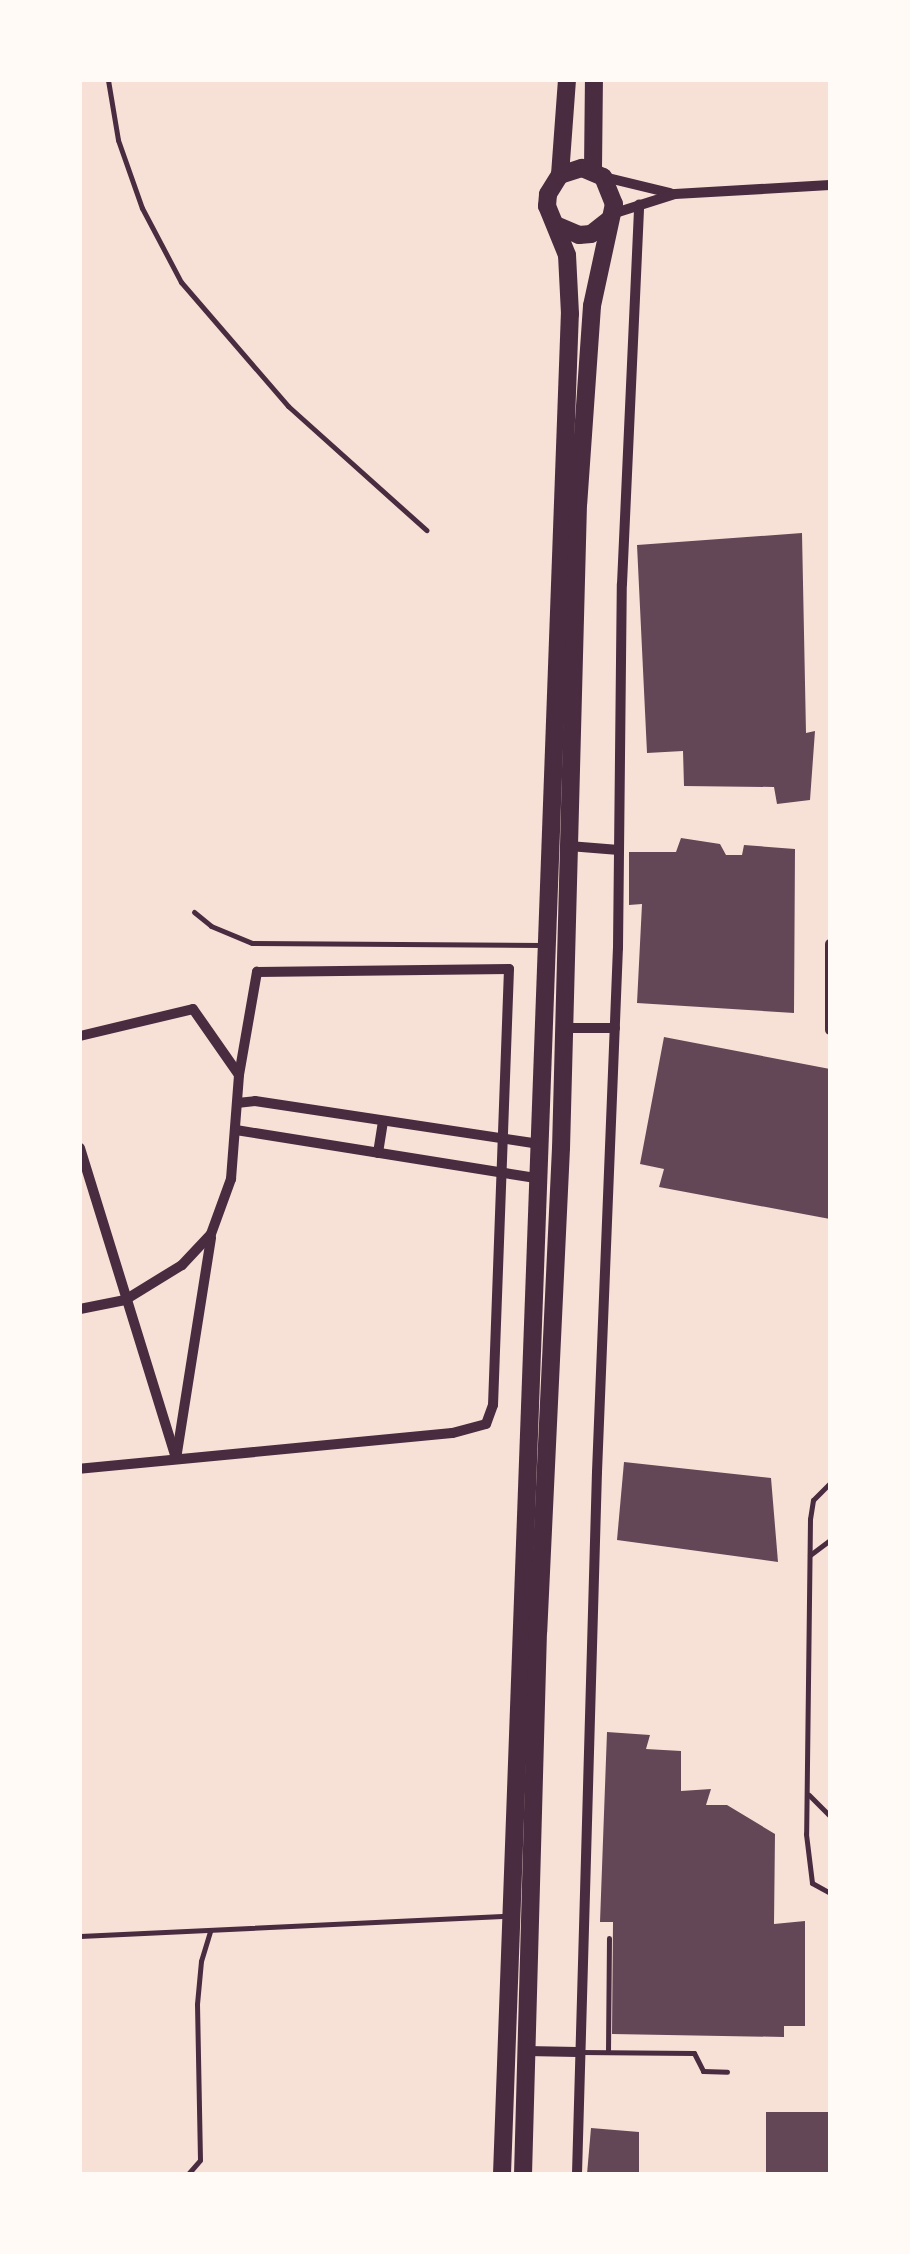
<!DOCTYPE html>
<html>
<head>
<meta charset="utf-8">
<style>
  body { margin:0 }
  #map { position:relative; width:910px; height:2254px; overflow:hidden; background:#f7e1d7; font-family:"Public Sans",sans-serif }
  div>[style] { position:absolute }
  .building>* { inset:0; background:#644757; transform-origin:0 0 }
  .service>* { height:5px; margin:-2.5px; padding:0 2.5px; transform-origin:2.5px; border-radius:2.5px; background:#4a2c40 }
  .minor>* { height:10px; margin:-5px; padding:0 5px; transform-origin:5px; border-radius:5px; background:#4a2c40 }
  .trunk>* { height:18px; margin:-9px; padding:0 9px; transform-origin:9px; border-radius:9px; background:#4a2c40 }
  span { translate:-50% -50%; white-space:nowrap; text-align:center; line-height:1.15; -webkit-text-stroke:8px #fffaf5; paint-order:stroke }
  .frame { position:absolute; inset:0; border:82px solid #fffaf5; pointer-events:none }
</style>
</head>
<body>
<div id="map">
  <div class="building">
    <i style="clip-path:polygon(802px 533px,806px 733px,815px 731px,810px 800px,777px 804px,774px 787px,684px 786px,683px 751px,647px 753px,637px 545px)"></i>
    <i style="clip-path:polygon(681px 838px,720px 844px,726px 855px,742px 855px,744px 845px,795px 849px,794px 1013px,637px 1003px,642px 904px,629px 905px,629px 852px,676px 852px)"></i>
    <i style="clip-path:polygon(664px 1037px,830px 1069px,830px 1219px,659px 1187px,664px 1169px,640px 1164px)"></i>
    <i style="clip-path:polygon(624px 1462px,771px 1478px,778px 1562px,617px 1540px)"></i>
    <i style="clip-path:polygon(607px 1732px,650px 1735px,646px 1749px,681px 1751px,681px 1791px,711px 1789px,706px 1805px,727px 1805px,775px 1834px,774px 1924px,805px 1921px,805px 2026px,784px 2026px,784px 2037px,612px 2034px,613px 1922px,600px 1922px)"></i>
    <i style="left:830px;top:2112px;width:62px;height:64px;rotate:90deg"></i>
    <i style="clip-path:polygon(591px 2128px,639px 2132px,639px 2174px,587px 2174px)"></i>
  </div>
  <div class="service">
    <i style="left:108px;top:80px;width:61px;rotate:80.5deg"></i>
    <i style="left:118px;top:140px;width:72px;rotate:70.6deg"></i>
    <i style="left:142px;top:208px;width:84px;rotate:62.2deg"></i>
    <i style="left:181px;top:282px;width:164px;rotate:49.2deg"></i>
    <i style="left:288px;top:406px;width:186px;rotate:41.9deg"></i>
    <i style="left:194px;top:912px;width:22px;rotate:39deg"></i>
    <i style="left:211px;top:926px;width:44px;rotate:22.5deg"></i>
    <i style="left:252px;top:943px;width:290px;rotate:0.4deg"></i>
    <i style="left:830px;top:1483px;width:24px;rotate:135deg"></i>
    <i style="left:813px;top:1500px;width:19px;rotate:99deg"></i>
    <i style="left:810px;top:1519px;width:315px;rotate:90.7deg"></i>
    <i style="left:806px;top:1834px;width:49px;rotate:83deg"></i>
    <i style="left:812px;top:1883px;width:21px;rotate:29deg"></i>
    <i style="left:810px;top:1555px;width:25px;rotate:-37deg"></i>
    <i style="left:809px;top:1795px;width:30px;rotate:45deg"></i>
    <i style="left:80px;top:1936px;width:428px;rotate:-2.7deg"></i>
    <i style="left:580px;top:2052px;width:114px;rotate:0.5deg"></i>
    <i style="left:694px;top:2053px;width:20px;rotate:63deg"></i>
    <i style="left:703px;top:2071px;width:24px;rotate:2deg"></i>
    <i style="left:608px;top:2052px;width:114px;rotate:-89.5deg"></i>
    <i style="left:188px;top:2174px;width:18px;rotate:-49deg"></i>
    <i style="left:200px;top:2160px;width:156px;rotate:-91.1deg"></i>
    <i style="left:197px;top:2004px;width:43px;rotate:-84.7deg"></i>
    <i style="left:201px;top:1961px;width:31px;rotate:-73deg"></i>
  </div>
  <div class="minor">
    <i style="left:604px;top:177px;width:68px;rotate:13.6deg"></i>
    <i style="left:612px;top:214px;width:66px;rotate:-17.6deg"></i>
    <i style="left:675px;top:194px;width:155px;rotate:-3.3deg"></i>
    <i style="left:569px;top:846px;width:50px;rotate:4.6deg"></i>
    <i style="left:830px;top:944px;width:86px;rotate:90deg"></i>
    <i style="left:563px;top:1028px;width:52px"></i>
    <i style="left:80px;top:1036px;width:116px;rotate:-13.4deg"></i>
    <i style="left:193px;top:1009px;width:80px;rotate:55.1deg"></i>
    <i style="left:237px;top:1103px;width:18px;rotate:-6deg"></i>
    <i style="left:255px;top:1101px;width:286px;rotate:8.6deg"></i>
    <i style="left:236px;top:1130px;width:305px;rotate:9.1deg"></i>
    <i style="left:80px;top:1148px;width:325px;rotate:72.8deg"></i>
    <i style="left:176px;top:1459px;width:224px;rotate:-81deg"></i>
    <i style="left:378px;top:1153px;width:31px;rotate:-81deg"></i>
    <i style="left:80px;top:1309px;width:46px;rotate:-11.3deg"></i>
    <i style="left:125px;top:1300px;width:67px;rotate:-31.6deg"></i>
    <i style="left:182px;top:1265px;width:42px;rotate:-46.9deg"></i>
    <i style="left:211px;top:1234px;width:59px;rotate:-70deg"></i>
    <i style="left:231px;top:1179px;width:104px;rotate:-85.6deg"></i>
    <i style="left:239px;top:1075px;width:105px;rotate:-80.1deg"></i>
    <i style="left:257px;top:972px;width:252px;rotate:-0.7deg"></i>
    <i style="left:509px;top:969px;width:436px;rotate:92.1deg"></i>
    <i style="left:493px;top:1405px;width:20px;rotate:110deg"></i>
    <i style="left:486px;top:1424px;width:35px;rotate:165deg"></i>
    <i style="left:452px;top:1433px;width:374px;rotate:174.5deg"></i>
    <i style="left:527px;top:2051px;width:50px;rotate:1.1deg"></i>
    <i style="left:577px;top:2174px;width:702px;rotate:-88.37deg"></i>
    <i style="left:597px;top:1472px;width:524px;rotate:-87.71deg"></i>
    <i style="left:618px;top:948px;width:364px;rotate:-89.4deg"></i>
    <i style="left:622px;top:584px;width:380px;rotate:-87.4deg"></i>
  </div>
  <div class="trunk">
    <i style="left:593px;top:170px;width:90px;rotate:-89.4deg"></i>
    <i style="left:560px;top:175px;width:95px;rotate:-85.8deg"></i>
    <i style="left:558px;top:226px;width:23px;rotate:23deg"></i>
    <i style="left:579px;top:235px;width:12px;rotate:-5deg"></i>
    <i style="left:591px;top:234px;width:23px;rotate:-38deg"></i>
    <i style="left:502px;top:2174px;width:1861px;rotate:-87.91deg"></i>
    <i style="left:570px;top:314px;width:59px;rotate:-92.9deg"></i>
    <i style="left:567px;top:255px;width:53px;rotate:-112.2deg"></i>
    <i style="left:547px;top:206px;width:12px;rotate:-85deg"></i>
    <i style="left:548px;top:194px;width:22px;rotate:-58deg"></i>
    <i style="left:560px;top:175px;width:23px;rotate:-18deg"></i>
    <i style="left:582px;top:168px;width:23px;rotate:23deg"></i>
    <i style="left:603px;top:177px;width:29px;rotate:68deg"></i>
    <i style="left:614px;top:204px;width:104px;rotate:102.2deg"></i>
    <i style="left:592px;top:306px;width:198px;rotate:94deg"></i>
    <i style="left:578px;top:504px;width:644px;rotate:91.51deg"></i>
    <i style="left:561px;top:1148px;width:484px;rotate:92.7deg"></i>
    <i style="left:538px;top:1631px;width:543px;rotate:91.58deg"></i>
  </div>
  <div class="frame"></div>
</div>
</body>
</html>
